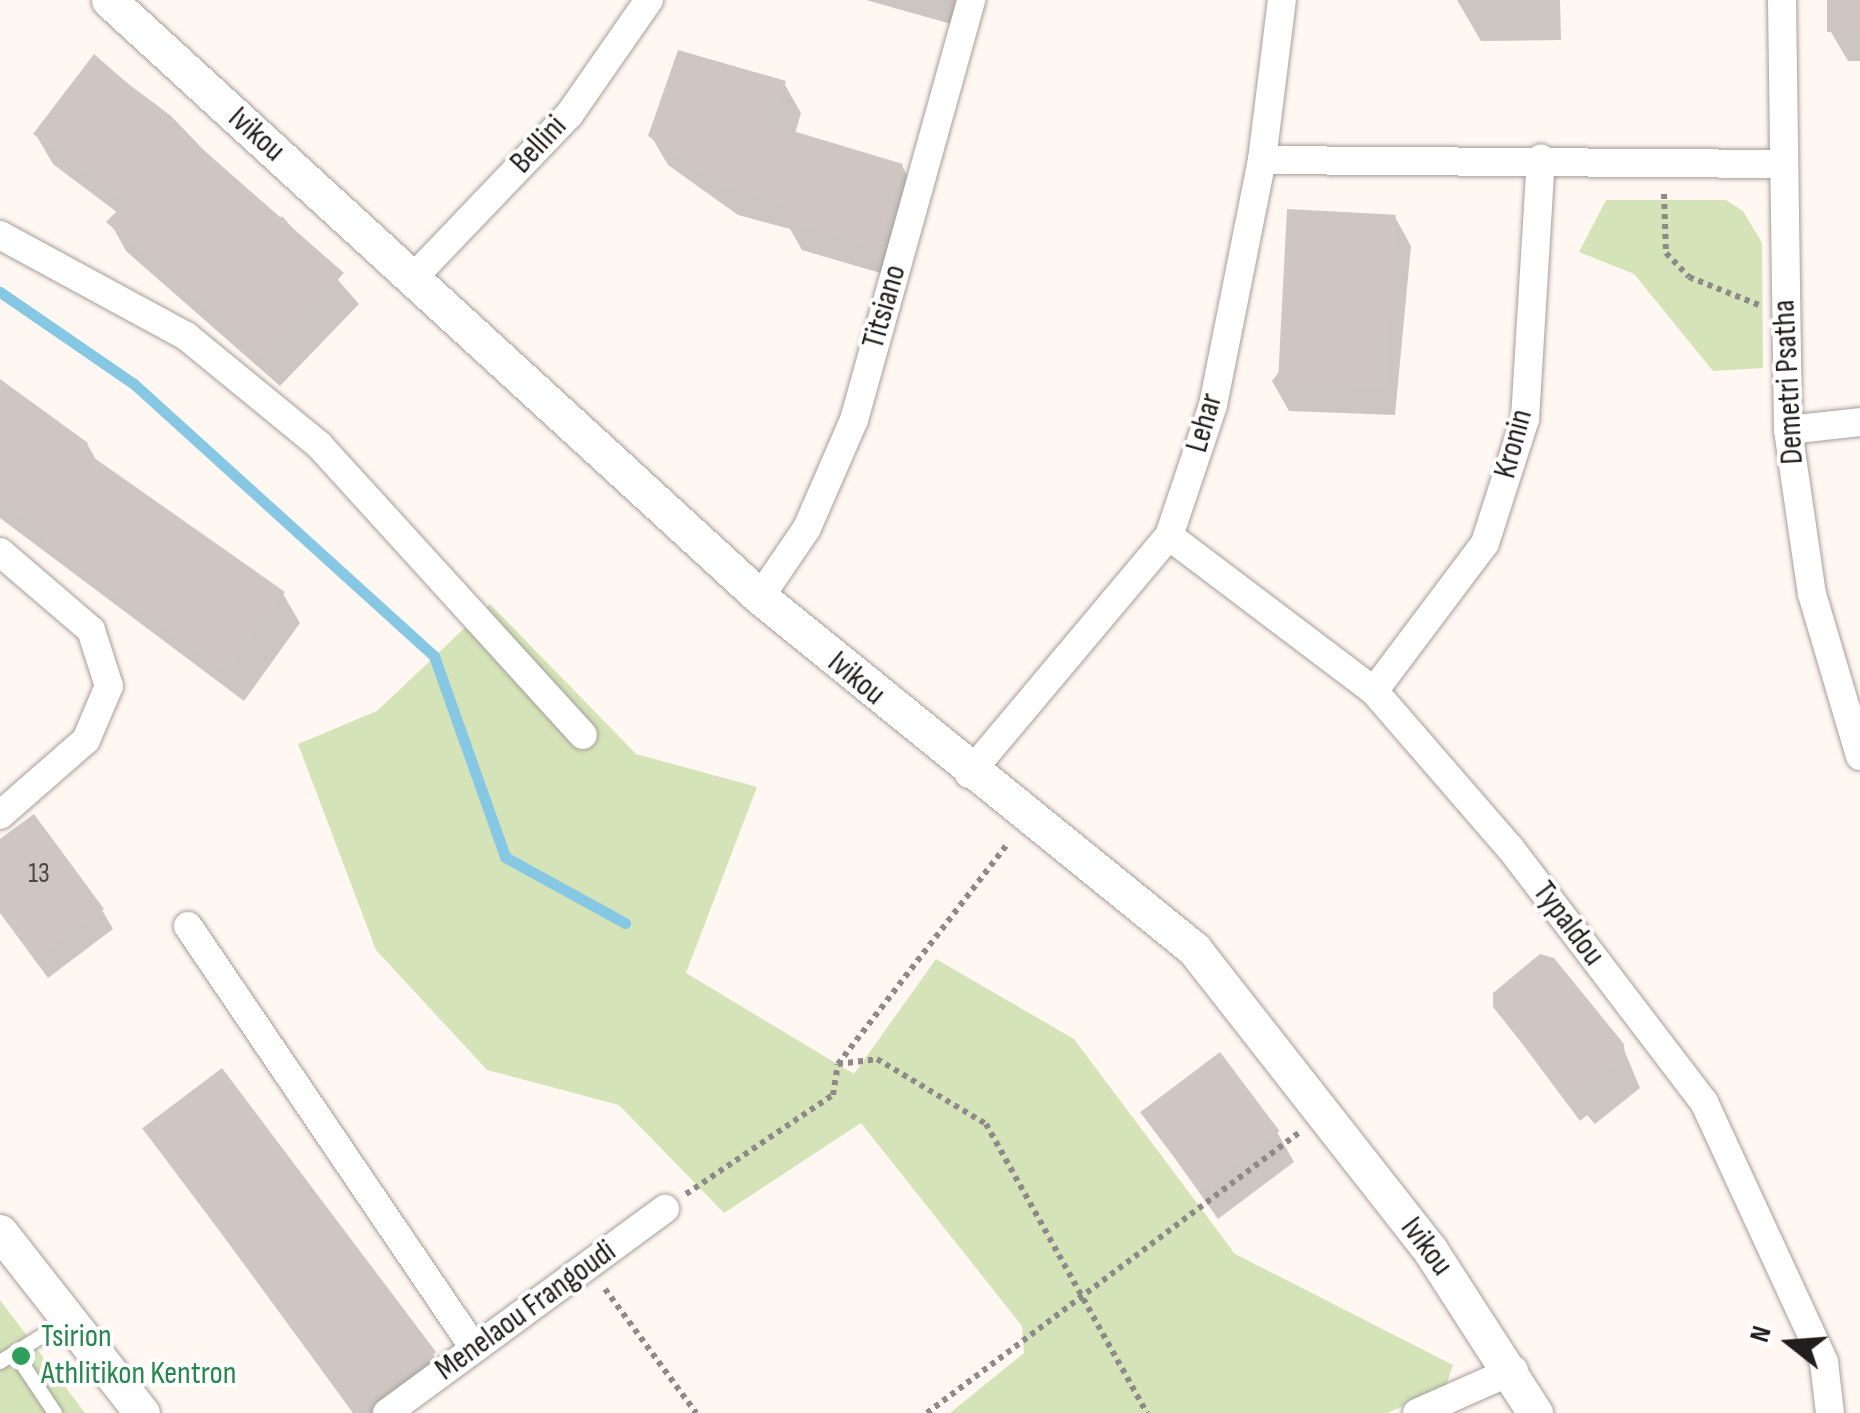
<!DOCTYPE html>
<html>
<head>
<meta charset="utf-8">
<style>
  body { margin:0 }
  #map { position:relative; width:1860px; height:1413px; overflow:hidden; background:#fff7f2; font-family:"Sofia Sans Condensed",sans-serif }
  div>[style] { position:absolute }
  .green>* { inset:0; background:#d5e4b8 }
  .shadow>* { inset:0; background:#0003 }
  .stream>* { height:11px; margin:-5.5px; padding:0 5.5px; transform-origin:5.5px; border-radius:5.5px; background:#86c7e4 }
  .building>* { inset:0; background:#cfc6c3; transform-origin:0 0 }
  .path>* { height:6px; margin-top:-3px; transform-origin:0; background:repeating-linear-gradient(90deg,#8f8a87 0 5px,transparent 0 10px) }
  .roads { filter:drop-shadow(0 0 2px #a69e9a) drop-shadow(0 0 2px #a69e9a) }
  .service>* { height:14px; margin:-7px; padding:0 7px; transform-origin:7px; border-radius:7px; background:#fff }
  .minor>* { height:28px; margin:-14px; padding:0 14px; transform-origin:14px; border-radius:14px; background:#fff }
  .tertiary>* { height:35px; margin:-17.5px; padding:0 17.5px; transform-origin:17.5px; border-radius:17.5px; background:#fff }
  .dots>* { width:28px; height:28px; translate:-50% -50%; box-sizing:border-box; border:5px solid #fff; border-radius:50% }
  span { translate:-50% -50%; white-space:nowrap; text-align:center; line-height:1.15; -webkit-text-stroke:8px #fff; paint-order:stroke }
  .number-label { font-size:28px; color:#4c4746 }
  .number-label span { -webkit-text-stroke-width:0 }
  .street-label { font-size:32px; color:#201d1c }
  .leisure-label { font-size:32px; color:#27864d }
  .left { translate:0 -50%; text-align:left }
  .north { position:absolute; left:1740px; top:1293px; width:100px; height:100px; -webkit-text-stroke:8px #fff; paint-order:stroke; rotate:287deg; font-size:28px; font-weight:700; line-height:40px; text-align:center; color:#201d1c }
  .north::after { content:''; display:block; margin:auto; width:35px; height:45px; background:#201d1c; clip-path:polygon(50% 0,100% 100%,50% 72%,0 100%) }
</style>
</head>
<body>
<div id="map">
  <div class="green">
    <i style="clip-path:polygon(1606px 200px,1726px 200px,1743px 211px,1762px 243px,1763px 368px,1713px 371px,1634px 274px,1579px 252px)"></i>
    <i style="clip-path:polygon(490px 604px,636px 754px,757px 787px,686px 973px,854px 1074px,936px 959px,1074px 1039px,1235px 1254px,1453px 1365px,1445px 1389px,1387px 1413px,950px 1413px,1024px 1353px,1022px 1326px,861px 1123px,724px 1213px,619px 1105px,487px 1070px,376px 950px,298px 744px,377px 711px)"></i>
    <i style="clip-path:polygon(0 1300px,85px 1413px,0 1413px)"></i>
  </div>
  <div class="shadow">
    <i style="clip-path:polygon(866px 0,968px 0,962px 27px)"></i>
    <i style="clip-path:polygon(1457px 0,1560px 0,1561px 40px,1481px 41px)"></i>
    <i style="clip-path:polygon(1830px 0,1860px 0,1860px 61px,1848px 61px,1831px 32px)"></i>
    <i style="clip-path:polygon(94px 58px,171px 116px,275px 224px,282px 216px,359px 304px,280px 386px,126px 251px,110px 222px,118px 213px,53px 164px,36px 135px)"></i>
    <i style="clip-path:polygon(784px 83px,801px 113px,795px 134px,902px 166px,919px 195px,894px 277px,802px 250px,790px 229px,738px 215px,668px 165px,651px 136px)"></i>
    <i style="clip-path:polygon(1395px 217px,1411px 246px,1395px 415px,1289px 411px,1272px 381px)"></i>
    <i style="clip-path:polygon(0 401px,87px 444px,98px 463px,283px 594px,300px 623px,244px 701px,0 518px)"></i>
    <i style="clip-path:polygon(0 842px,102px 910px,113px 929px,48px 978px,0 913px)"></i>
    <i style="clip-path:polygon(1495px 1007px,1622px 1045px,1640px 1088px,1595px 1124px,1587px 1115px,1580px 1121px)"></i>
    <i style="clip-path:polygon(1143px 1113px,1277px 1132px,1294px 1162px,1218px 1219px)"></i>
    <i style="clip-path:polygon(145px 1129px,433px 1354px,450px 1383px,410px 1413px,353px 1413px)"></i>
  </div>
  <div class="stream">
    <i style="left:0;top:292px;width:163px;rotate:34.5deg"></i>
    <i style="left:134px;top:384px;width:405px;rotate:42.2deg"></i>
    <i style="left:434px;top:656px;width:213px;rotate:70.5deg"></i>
    <i style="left:505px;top:857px;width:137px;rotate:28.8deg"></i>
  </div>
  <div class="building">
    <i style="left:1827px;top:0;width:33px;height:32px"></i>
    <i style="clip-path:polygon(678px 50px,786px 81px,773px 125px,903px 164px,878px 249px,783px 221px,787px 205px,719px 186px,648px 136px)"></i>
    <i style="clip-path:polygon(94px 54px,344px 273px,263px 359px,106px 222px,125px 203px,33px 134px)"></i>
    <i style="left:1287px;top:209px;width:109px;height:174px;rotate:3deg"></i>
    <i style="clip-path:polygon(0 379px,88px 443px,83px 450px,285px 592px,226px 673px,40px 542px,45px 535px,0 502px)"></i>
    <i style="clip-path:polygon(34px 814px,104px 909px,35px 960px,0 912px,0 839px)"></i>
    <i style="clip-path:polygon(1540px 954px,1554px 958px,1624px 1044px,1625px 1058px,1577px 1097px,1569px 1087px,1562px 1093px,1493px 1007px,1493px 993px)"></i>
    <i style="left:1220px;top:1052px;width:99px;height:100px;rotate:53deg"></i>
    <i style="left:222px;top:1068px;width:356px;height:100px;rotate:53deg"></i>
  </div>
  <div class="path">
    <i style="left:1664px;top:194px;width:59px;rotate:88.1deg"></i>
    <i style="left:1666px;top:253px;width:33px;rotate:46deg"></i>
    <i style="left:1689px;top:277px;width:75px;rotate:21.8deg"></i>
    <i style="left:838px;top:1064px;width:39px;rotate:-7deg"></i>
    <i style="left:877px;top:1059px;width:127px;rotate:30.8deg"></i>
    <i style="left:986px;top:1124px;width:331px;rotate:60.9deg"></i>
    <i style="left:686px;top:1194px;width:177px;rotate:-34deg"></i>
    <i style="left:833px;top:1095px;width:31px;rotate:-81deg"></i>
    <i style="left:838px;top:1064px;width:279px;rotate:-52.4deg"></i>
    <i style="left:605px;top:1289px;width:154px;rotate:53.7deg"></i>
    <i style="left:927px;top:1413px;width:465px;rotate:-37deg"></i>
  </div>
  <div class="roads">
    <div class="service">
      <i style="left:15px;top:1353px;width:72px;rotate:56.3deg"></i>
      <i style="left:0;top:1362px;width:80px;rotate:-31.7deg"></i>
    </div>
    <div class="minor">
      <i style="left:1782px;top:0;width:430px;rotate:89.2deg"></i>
      <i style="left:1788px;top:430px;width:166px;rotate:81.7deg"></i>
      <i style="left:1812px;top:594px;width:169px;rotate:73.5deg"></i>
      <i style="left:1262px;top:160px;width:518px;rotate:0.44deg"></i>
      <i style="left:0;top:235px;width:212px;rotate:28.5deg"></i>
      <i style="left:186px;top:336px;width:172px;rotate:39.3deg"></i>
      <i style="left:319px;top:445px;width:392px;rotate:47.7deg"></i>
      <i style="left:413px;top:278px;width:226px;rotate:-46.3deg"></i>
      <i style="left:569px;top:115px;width:140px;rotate:-55.2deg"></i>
      <i style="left:1788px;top:430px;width:72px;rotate:-6.3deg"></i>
      <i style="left:1169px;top:536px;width:257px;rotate:37.1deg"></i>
      <i style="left:1374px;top:691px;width:209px;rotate:49.1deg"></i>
      <i style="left:1511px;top:849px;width:318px;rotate:52.7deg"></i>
      <i style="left:1704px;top:1102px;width:286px;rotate:65.2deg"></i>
      <i style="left:1824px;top:1362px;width:51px;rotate:83.3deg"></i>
      <i style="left:0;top:552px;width:120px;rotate:40.6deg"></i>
      <i style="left:91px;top:630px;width:59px;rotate:72.2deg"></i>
      <i style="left:109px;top:686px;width:59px;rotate:113.1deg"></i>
      <i style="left:86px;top:740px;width:114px;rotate:138.9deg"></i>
      <i style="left:760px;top:597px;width:83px;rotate:-55.7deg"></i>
      <i style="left:807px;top:528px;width:118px;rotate:-66.5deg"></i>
      <i style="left:854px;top:420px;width:436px;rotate:-74.4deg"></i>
      <i style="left:1374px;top:691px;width:185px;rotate:-53.1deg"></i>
      <i style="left:1485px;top:543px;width:130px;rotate:-72.1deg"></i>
      <i style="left:1525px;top:419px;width:261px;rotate:-86.5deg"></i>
      <i style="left:969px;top:774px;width:311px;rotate:-50deg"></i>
      <i style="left:1169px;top:536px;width:138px;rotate:-71.4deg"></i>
      <i style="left:1213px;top:405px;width:250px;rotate:-78.7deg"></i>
      <i style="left:1262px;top:160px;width:161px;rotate:-82.9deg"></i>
      <i style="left:188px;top:926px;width:510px;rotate:55.87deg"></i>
      <i style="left:387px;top:1413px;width:345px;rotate:-36.3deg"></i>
      <i style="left:1417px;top:1413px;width:106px;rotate:-23.9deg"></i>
    </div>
    <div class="tertiary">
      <i style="left:109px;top:0;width:883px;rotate:42.52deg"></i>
      <i style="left:760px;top:597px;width:559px;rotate:39.04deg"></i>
      <i style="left:1194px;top:949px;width:382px;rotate:51.9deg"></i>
      <i style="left:1430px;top:1250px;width:194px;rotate:57.2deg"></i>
      <i style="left:0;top:1232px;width:230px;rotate:51.9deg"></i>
    </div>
  </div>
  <div class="dots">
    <i style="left:21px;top:1356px;background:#2e9e5b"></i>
  </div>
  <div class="number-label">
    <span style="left:39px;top:874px">13</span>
  </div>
  <div class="street-label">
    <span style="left:256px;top:135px;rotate:42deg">Ivikou</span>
    <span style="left:539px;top:145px;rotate:-47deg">Bellini</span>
    <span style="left:885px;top:307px;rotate:-74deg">Titsiano</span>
    <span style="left:1789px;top:382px;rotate:-93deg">Demetri Psatha</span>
    <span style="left:1205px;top:423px;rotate:-74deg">Lehar</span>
    <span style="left:1514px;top:444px;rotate:-75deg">Kronin</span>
    <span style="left:856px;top:679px;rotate:40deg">Ivikou</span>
    <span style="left:1568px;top:924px;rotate:53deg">Typaldou</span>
    <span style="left:1426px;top:1247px;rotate:53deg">Ivikou</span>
    <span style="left:526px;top:1311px;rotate:-36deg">Menelaou Frangoudi</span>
  </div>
  <div class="leisure-label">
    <span class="left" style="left:41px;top:1356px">Tsirion<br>Athlitikon Kentron</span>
  </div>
  <div class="north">N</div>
</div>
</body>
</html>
